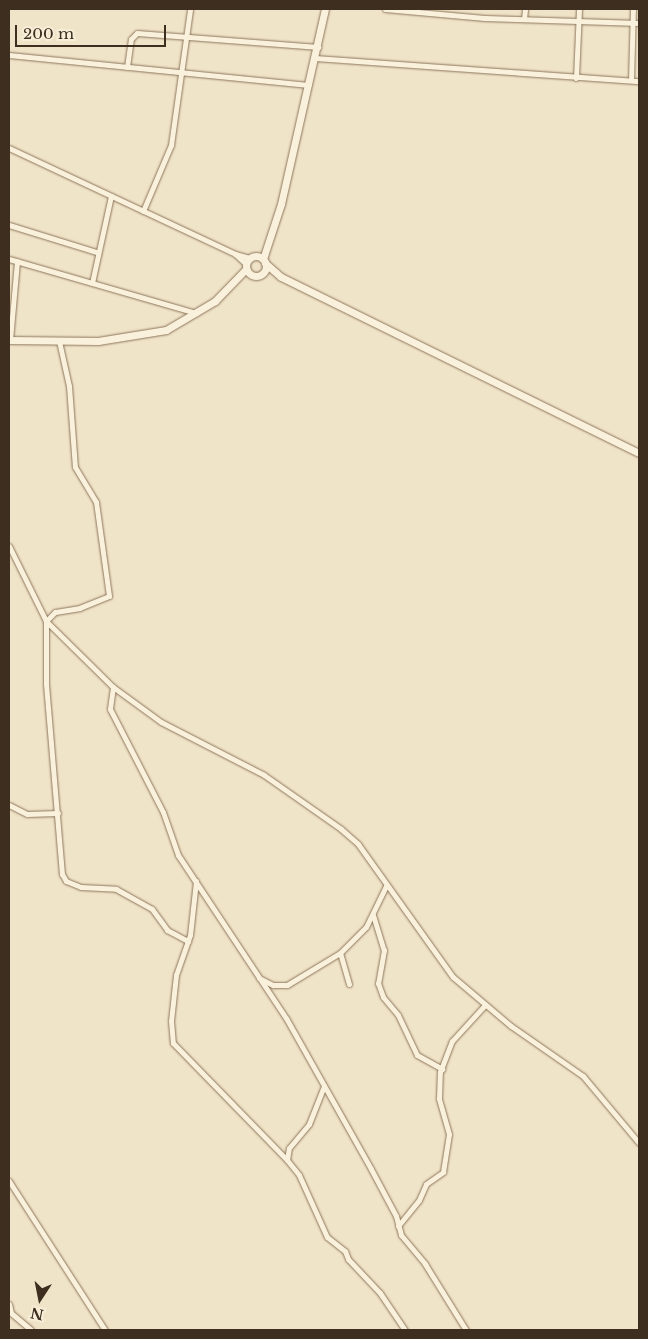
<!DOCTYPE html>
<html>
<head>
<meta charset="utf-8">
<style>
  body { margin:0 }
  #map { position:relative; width:648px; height:1339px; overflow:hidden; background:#f0e4c8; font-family:"Libre Baskerville",serif }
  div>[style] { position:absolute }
  .roads { filter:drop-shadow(0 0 1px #8d765c) drop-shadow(0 0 1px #8d765c) }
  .street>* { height:5px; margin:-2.5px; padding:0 2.5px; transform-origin:2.5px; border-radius:2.5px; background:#faf1dc }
  .secondary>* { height:7px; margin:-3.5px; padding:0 3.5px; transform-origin:3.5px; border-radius:3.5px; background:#faf1dc }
  .secondary>.ring { margin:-3.5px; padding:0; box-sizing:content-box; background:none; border:7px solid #faf1dc; border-radius:50% }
  span { translate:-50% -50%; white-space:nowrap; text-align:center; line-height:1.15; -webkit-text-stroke:5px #f7eed8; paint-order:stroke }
  .frame { position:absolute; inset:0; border:10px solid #3d2e20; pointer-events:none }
  .north { position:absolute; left:15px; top:1274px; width:50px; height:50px; -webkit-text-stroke:4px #f7eed8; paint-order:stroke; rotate:191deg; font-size:14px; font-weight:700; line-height:20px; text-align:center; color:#3d2e20 }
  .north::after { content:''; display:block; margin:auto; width:18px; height:22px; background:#3d2e20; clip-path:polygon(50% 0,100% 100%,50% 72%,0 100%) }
  .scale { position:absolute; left:15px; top:25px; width:151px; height:22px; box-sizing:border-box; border:2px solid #3d2e20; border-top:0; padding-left:6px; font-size:15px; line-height:18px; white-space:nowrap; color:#3d2e20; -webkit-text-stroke:4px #f7eed8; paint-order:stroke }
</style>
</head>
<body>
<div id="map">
  <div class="roads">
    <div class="street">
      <i style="left:385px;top:9px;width:100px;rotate:5.1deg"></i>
      <i style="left:485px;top:18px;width:154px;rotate:1.9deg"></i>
      <i style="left:524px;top:19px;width:10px;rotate:-84deg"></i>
      <i style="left:9px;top:55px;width:301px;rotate:5.7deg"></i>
      <i style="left:315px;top:58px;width:325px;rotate:4.1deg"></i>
      <i style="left:127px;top:67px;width:28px;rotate:-82deg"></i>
      <i style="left:131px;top:39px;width:8px;rotate:-45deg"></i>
      <i style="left:137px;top:33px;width:182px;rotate:4.4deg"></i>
      <i style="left:576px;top:78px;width:69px;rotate:-87.5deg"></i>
      <i style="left:631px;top:80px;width:71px;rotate:-88.4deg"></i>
      <i style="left:9px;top:148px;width:250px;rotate:25.1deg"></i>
      <i style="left:235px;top:254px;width:16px;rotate:15deg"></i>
      <i style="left:143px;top:211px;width:72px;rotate:-67deg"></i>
      <i style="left:171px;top:145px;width:137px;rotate:-82deg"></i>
      <i style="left:9px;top:225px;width:91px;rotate:17.2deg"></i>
      <i style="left:235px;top:254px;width:15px;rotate:42deg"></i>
      <i style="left:9px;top:259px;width:195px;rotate:16.1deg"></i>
      <i style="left:92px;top:283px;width:89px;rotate:-77.7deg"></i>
      <i style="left:10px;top:340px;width:79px;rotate:-84.9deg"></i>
      <i style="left:59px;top:341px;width:46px;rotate:77.5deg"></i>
      <i style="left:69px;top:386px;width:81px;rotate:85.8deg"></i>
      <i style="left:75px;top:467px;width:41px;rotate:59deg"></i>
      <i style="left:96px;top:502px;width:95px;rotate:82.1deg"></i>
      <i style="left:109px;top:596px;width:31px;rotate:158deg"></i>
      <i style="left:80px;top:608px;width:25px;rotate:171deg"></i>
      <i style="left:55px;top:612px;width:13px;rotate:135deg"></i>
      <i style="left:46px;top:621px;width:63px;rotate:90deg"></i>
      <i style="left:46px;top:684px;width:191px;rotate:85.2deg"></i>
      <i style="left:62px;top:874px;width:8px;rotate:60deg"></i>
      <i style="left:66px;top:881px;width:16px;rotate:22deg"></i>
      <i style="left:81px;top:887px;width:35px;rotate:3deg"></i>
      <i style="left:116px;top:889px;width:41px;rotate:29.1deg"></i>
      <i style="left:152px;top:909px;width:26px;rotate:54deg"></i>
      <i style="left:167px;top:930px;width:24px;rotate:28deg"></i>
      <i style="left:9px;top:546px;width:84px;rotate:63.7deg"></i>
      <i style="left:46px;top:621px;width:94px;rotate:44.6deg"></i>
      <i style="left:113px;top:687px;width:59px;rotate:36.1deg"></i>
      <i style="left:161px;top:722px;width:116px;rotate:27.2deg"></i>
      <i style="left:264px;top:775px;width:94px;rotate:35deg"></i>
      <i style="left:341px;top:829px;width:23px;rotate:41deg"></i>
      <i style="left:358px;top:844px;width:163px;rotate:54.5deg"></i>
      <i style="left:453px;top:977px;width:76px;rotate:40.2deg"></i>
      <i style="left:511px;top:1026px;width:88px;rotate:34.8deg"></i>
      <i style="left:583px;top:1076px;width:87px;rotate:50.1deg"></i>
      <i style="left:113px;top:687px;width:22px;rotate:98deg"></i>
      <i style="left:110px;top:709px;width:116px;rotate:62.8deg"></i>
      <i style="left:163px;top:812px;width:46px;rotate:70.8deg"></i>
      <i style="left:178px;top:855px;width:196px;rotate:56.5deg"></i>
      <i style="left:286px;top:1018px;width:173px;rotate:60.6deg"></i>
      <i style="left:371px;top:1169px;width:53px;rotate:62deg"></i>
      <i style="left:396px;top:1216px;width:20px;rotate:75deg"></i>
      <i style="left:401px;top:1235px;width:38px;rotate:50deg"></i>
      <i style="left:425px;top:1264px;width:78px;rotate:58.2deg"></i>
      <i style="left:9px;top:805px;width:20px;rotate:27deg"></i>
      <i style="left:27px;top:814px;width:31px;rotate:-2deg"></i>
      <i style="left:196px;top:881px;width:54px;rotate:96.3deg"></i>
      <i style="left:190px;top:935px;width:42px;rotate:109.3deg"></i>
      <i style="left:176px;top:975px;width:46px;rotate:96.2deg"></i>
      <i style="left:171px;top:1021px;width:22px;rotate:85deg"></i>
      <i style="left:173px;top:1043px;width:163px;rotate:45.7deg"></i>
      <i style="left:287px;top:1160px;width:19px;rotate:51deg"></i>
      <i style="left:299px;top:1175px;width:68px;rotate:65.7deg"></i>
      <i style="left:327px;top:1237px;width:23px;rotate:38deg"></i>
      <i style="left:345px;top:1251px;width:9px;rotate:69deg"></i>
      <i style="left:348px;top:1259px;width:47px;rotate:46.7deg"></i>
      <i style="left:380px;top:1293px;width:45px;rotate:56deg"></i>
      <i style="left:373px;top:915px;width:37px;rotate:73deg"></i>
      <i style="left:384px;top:950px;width:34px;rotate:100deg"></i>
      <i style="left:378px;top:983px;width:15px;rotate:70deg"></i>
      <i style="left:383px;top:997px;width:23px;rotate:50deg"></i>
      <i style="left:398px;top:1015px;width:44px;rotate:64.6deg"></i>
      <i style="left:417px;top:1055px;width:29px;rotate:29deg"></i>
      <i style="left:259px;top:978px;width:16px;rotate:27deg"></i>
      <i style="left:273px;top:985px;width:14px"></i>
      <i style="left:287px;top:985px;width:62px;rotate:-31.1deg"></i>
      <i style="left:349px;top:984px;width:32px;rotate:-106deg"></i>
      <i style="left:340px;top:953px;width:37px;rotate:-45deg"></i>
      <i style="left:366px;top:927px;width:46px;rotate:-64deg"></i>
      <i style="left:287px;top:1160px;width:12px;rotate:-81deg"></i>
      <i style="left:289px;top:1148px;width:31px;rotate:-50deg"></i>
      <i style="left:309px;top:1124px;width:41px;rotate:-68.5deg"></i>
      <i style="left:9px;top:1181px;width:177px;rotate:57.2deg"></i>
      <i style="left:398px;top:1226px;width:33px;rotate:-51deg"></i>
      <i style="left:419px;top:1200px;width:17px;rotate:-66deg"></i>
      <i style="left:426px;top:1184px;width:21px;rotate:-35deg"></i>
      <i style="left:443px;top:1172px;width:38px;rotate:-81deg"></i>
      <i style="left:449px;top:1134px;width:37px;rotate:-106deg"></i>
      <i style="left:439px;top:1098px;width:26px;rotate:-88deg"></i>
      <i style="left:440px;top:1072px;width:33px;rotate:-69deg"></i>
      <i style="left:452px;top:1041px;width:49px;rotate:-47.5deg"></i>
      <i style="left:9px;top:1304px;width:9px;rotate:77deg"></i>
      <i style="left:11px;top:1313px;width:26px;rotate:40deg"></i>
    </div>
    <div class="secondary">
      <i class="ring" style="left:246px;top:256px;width:13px;height:13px"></i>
      <i style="left:263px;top:259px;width:58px;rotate:-71.9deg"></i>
      <i style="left:281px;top:204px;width:200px;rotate:-77.3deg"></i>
      <i style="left:265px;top:263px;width:21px;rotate:41deg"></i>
      <i style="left:281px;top:277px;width:399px;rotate:26.2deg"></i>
      <i style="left:9px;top:340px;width:89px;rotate:0.6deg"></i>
      <i style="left:98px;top:341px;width:69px;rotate:-9.2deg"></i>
      <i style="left:166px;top:330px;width:57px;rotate:-30.6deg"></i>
      <i style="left:215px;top:301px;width:45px;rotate:-45.9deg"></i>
    </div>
  </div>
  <div class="frame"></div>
  <div class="north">N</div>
  <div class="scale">200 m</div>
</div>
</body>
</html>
